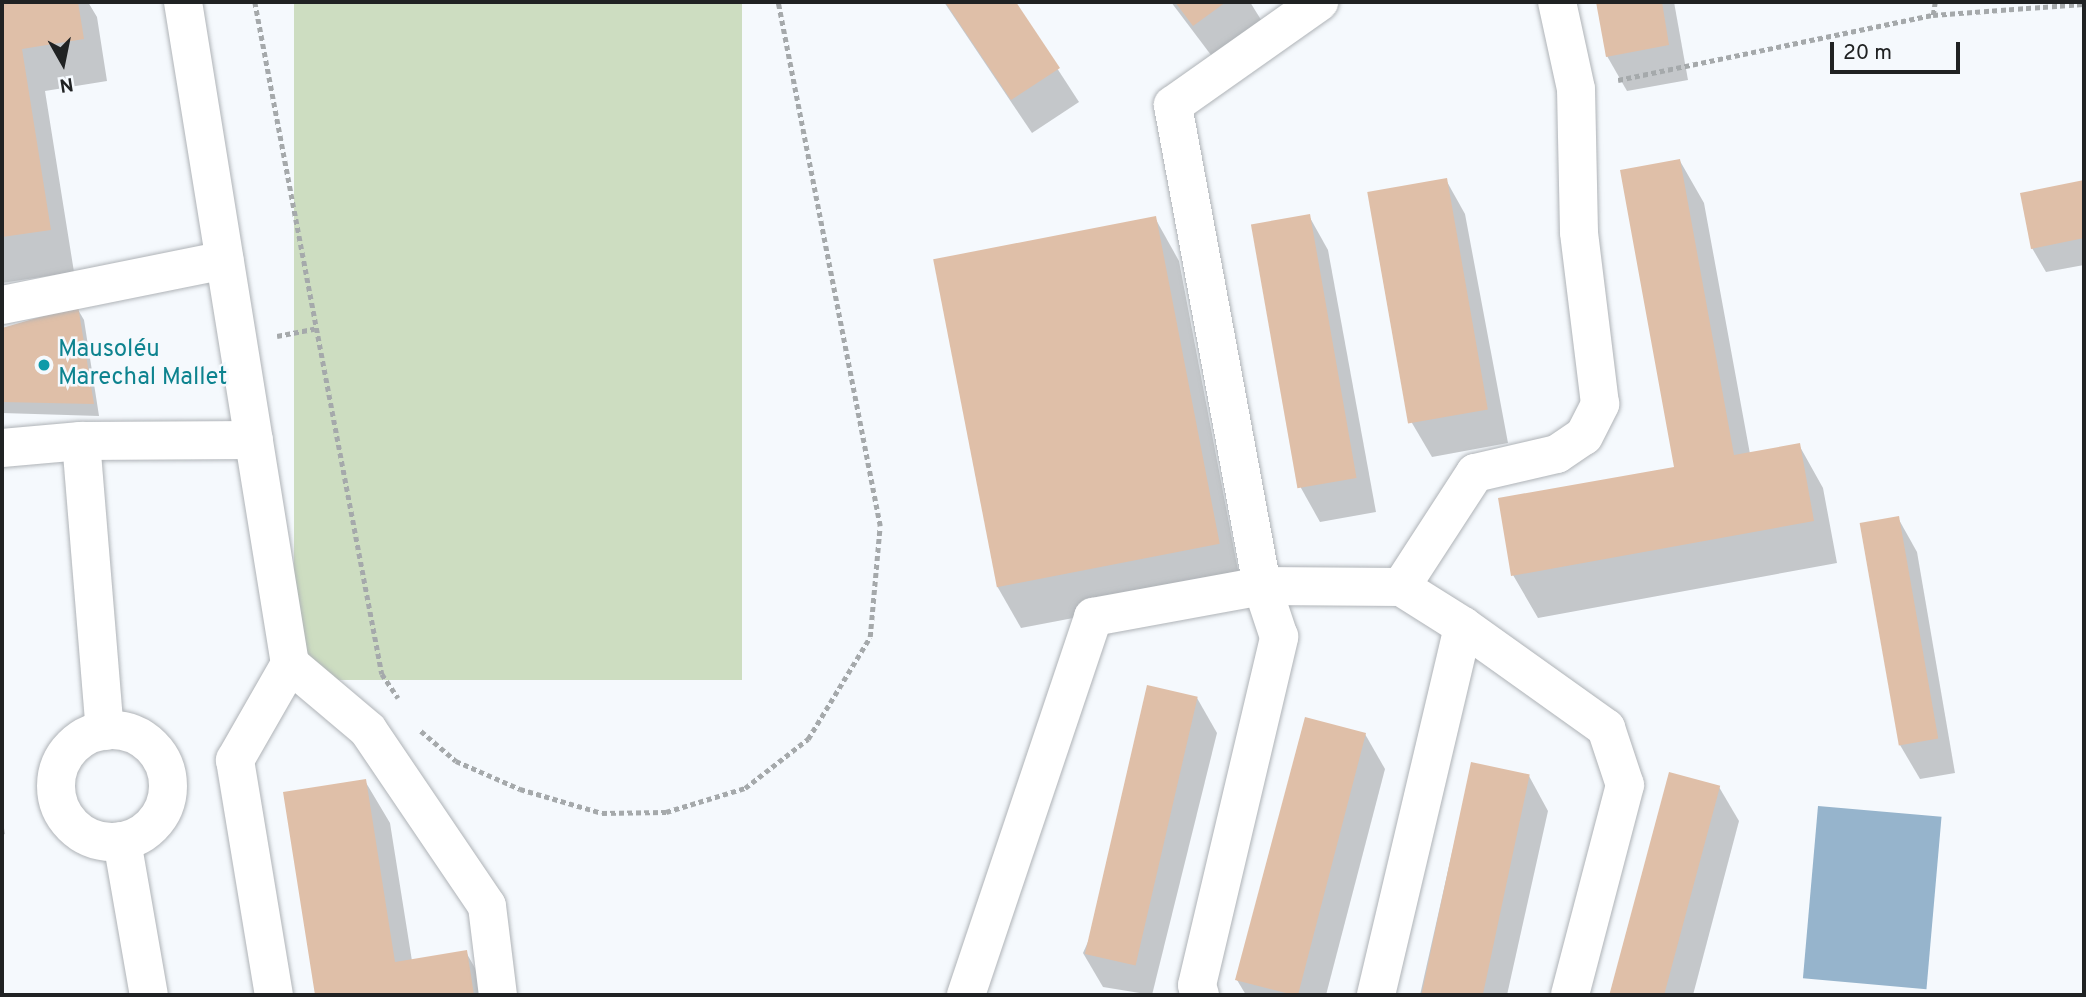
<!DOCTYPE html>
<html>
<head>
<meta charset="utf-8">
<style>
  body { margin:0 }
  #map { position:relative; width:2086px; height:997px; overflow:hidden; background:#f5f9fd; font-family:Overpass,sans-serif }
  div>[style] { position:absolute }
  .green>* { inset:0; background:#cdddc1; transform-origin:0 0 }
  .water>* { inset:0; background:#96b4cc; transform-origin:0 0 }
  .shadow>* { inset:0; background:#0003 }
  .building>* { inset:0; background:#dfbfa8; transform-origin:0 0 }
  .path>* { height:4.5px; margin-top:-2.25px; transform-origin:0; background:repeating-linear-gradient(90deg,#a5a9ab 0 5px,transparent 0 8.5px) }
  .roads { filter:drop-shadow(0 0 2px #afb3b7) drop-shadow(0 0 2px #afb3b7) }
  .minor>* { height:38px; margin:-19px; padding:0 19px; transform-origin:19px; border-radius:19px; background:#fff }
  .minor>.ring { margin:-19px; padding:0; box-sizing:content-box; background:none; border:38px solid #fff; border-radius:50% }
  .dots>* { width:19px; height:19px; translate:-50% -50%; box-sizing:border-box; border:4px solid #f5f9fd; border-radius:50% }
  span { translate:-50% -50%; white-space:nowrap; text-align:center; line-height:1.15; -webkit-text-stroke:5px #f5f9fd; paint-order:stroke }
  .culture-label { font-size:24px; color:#0d838f }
  .left { translate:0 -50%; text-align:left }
  .frame { position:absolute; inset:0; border:4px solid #202223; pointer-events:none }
  .north { position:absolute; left:28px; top:28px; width:70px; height:70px; -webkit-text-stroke:5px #f5f9fd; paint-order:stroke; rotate:171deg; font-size:19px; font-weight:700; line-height:28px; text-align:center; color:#202223 }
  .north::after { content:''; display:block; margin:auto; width:24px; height:32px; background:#202223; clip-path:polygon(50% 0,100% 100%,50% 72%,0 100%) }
  .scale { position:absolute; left:1830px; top:42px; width:130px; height:32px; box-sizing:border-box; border:4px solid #202223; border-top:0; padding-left:9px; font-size:21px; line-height:24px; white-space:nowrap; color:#202223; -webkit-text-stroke:5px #f5f9fd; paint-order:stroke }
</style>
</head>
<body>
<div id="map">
  <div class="green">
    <i style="left:294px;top:2px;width:448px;height:678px"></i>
  </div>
  <div class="water">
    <i style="left:1818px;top:806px;width:124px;height:173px;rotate:5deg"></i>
  </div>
  <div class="shadow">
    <i style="clip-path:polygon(2px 2px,88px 2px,97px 17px,107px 81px,45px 91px,74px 272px,2px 283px)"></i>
    <i style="clip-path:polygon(944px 2px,1014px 2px,1079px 102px,1032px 133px)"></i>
    <i style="clip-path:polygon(1171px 2px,1250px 2px,1263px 23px,1214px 59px)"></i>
    <i style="clip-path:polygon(1598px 2px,1674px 2px,1688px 80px,1627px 91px,1607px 56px)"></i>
    <i style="clip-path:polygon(1680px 161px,1704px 203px,1750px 454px,1799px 445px,1823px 488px,1837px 563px,1538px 618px,1513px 575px,1676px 468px)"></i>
    <i style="clip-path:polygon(1446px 180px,1465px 214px,1508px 443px,1432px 457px,1412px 423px,1369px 194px)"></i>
    <i style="clip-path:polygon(2084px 182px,2084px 265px,2046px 272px,2032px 248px,2022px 194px)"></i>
    <i style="clip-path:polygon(1309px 216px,1328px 250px,1376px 512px,1320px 522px,1301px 488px,1253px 226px)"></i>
    <i style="clip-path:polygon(1155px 218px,1179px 261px,1241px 586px,1021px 628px,997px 586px)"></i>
    <i style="clip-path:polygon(77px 308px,84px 320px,99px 416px,2px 413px,2px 330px)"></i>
    <i style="clip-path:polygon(1898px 518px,1917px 552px,1955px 773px,1920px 779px,1900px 745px)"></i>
    <i style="clip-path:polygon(1197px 698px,1217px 733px,1152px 995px,1103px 987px,1083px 953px)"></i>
    <i style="clip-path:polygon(1365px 734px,1385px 769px,1326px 995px,1246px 995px,1237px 980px)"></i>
    <i style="clip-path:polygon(1472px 764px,1529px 776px,1548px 811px,1507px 995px,1420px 995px)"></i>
    <i style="clip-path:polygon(1670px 774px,1719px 787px,1739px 821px,1693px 995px,1610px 995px)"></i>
    <i style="clip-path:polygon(365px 781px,390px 823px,412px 961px,466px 952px,490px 995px,316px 995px,285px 794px)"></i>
    <i style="clip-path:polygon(2px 817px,5px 834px,2px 835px)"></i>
  </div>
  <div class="building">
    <i style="clip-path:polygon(2px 2px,78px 2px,84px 39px,22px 49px,51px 230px,2px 237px)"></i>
    <i style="clip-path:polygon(945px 2px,1016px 2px,1060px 68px,1011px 100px)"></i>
    <i style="clip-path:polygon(1175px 2px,1226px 2px,1193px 26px)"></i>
    <i style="clip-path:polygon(1596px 2px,1662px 2px,1669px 45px,1606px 57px)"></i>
    <i style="clip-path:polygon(1680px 159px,1734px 455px,1800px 443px,1814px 521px,1511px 576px,1498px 498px,1674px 467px,1620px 170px)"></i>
    <i style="left:1447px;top:178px;width:235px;height:81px;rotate:80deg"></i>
    <i style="clip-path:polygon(2084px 180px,2084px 238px,2031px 249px,2020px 193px)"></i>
    <i style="left:1310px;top:214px;width:268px;height:60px;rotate:80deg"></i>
    <i style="left:1156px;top:216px;width:334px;height:227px;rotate:79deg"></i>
    <i style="clip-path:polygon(78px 306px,94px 404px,2px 402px,2px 328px)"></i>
    <i style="left:1899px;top:516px;width:226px;height:40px;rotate:80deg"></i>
    <i style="left:1147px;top:685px;width:52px;height:276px;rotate:13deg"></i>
    <i style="clip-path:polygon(1305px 717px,1366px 733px,1298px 995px,1294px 995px,1235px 980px)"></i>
    <i style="left:1471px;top:762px;width:60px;height:239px;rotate:12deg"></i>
    <i style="left:1669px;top:772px;width:53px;height:231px;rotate:15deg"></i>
    <i style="clip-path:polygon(366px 779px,395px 962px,467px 950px,474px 995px,315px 995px,283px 792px)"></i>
  </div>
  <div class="path">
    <i style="left:255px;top:2px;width:684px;rotate:79.3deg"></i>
    <i style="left:382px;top:674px;width:29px;rotate:56deg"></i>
    <i style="left:1933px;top:15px;width:151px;rotate:-4.2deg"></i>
    <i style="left:1618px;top:80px;width:322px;rotate:-11.7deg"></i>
    <i style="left:1933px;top:15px;width:13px;rotate:-81deg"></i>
    <i style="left:277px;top:336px;width:38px;rotate:-11deg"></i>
    <i style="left:421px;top:731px;width:46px;rotate:40.6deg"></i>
    <i style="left:456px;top:761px;width:70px;rotate:23.6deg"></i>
    <i style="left:520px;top:789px;width:85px;rotate:16.3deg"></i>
    <i style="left:602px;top:813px;width:64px;rotate:-0.9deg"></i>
    <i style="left:666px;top:812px;width:83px;rotate:-16.9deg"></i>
    <i style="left:745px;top:788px;width:80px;rotate:-37.9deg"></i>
    <i style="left:808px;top:739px;width:119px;rotate:-58.7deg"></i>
    <i style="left:870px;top:637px;width:111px;rotate:-84.9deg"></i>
    <i style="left:880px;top:526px;width:534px;rotate:-101.02deg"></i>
  </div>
  <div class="roads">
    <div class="minor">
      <i style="left:183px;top:2px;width:671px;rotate:80.82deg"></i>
      <i style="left:290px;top:664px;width:111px;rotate:119.8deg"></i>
      <i style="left:235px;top:760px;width:238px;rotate:80.6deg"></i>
      <i style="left:2px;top:305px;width:227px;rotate:-11.4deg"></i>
      <i style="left:81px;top:441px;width:291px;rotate:85.3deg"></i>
      <i style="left:2px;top:448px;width:79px;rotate:-5.1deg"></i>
      <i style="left:81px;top:441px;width:173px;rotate:-0.3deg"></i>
      <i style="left:1401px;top:587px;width:136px;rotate:-57deg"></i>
      <i style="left:1475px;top:473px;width:84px;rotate:-13deg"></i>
      <i style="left:1557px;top:454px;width:32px;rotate:-34deg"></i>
      <i style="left:1584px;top:436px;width:36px;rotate:-63deg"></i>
      <i style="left:1600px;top:404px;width:173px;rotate:-97deg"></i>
      <i style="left:1579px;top:232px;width:143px;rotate:-91.2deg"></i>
      <i style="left:1576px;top:89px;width:89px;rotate:-102.3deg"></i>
      <i style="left:290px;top:664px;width:102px;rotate:40.2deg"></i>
      <i style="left:368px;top:730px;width:212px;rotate:55.9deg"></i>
      <i style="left:487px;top:906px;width:90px;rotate:83deg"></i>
      <i class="ring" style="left:56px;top:730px;width:74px;height:74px"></i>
      <i style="left:122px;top:841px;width:156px;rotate:80.1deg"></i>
      <i style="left:966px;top:995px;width:399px;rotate:-71.4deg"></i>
      <i style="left:1093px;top:617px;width:172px;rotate:-10.4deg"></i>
      <i style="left:1262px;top:586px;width:139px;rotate:0.4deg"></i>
      <i style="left:1401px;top:587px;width:73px;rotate:32.2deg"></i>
      <i style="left:1463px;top:626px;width:176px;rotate:35.5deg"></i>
      <i style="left:1606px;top:728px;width:60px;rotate:71.6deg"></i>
      <i style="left:1625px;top:785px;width:217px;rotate:104.7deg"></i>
      <i style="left:1200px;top:995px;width:10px;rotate:-107deg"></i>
      <i style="left:1197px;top:985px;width:358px;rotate:-76.7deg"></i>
      <i style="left:1279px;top:637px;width:54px;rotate:-108.4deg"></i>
      <i style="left:1262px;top:586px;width:489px;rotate:-100.5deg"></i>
      <i style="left:1173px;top:105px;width:179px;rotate:-35.2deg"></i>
      <i style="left:1376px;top:995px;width:379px;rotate:-76.7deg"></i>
    </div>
  </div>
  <div class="dots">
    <i style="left:44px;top:365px;background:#0f9aa8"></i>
  </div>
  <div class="culture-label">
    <span class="left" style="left:58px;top:365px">Mausoléu<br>Marechal Mallet</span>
  </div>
  <div class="frame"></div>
  <div class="north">N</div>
  <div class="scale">20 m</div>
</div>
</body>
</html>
